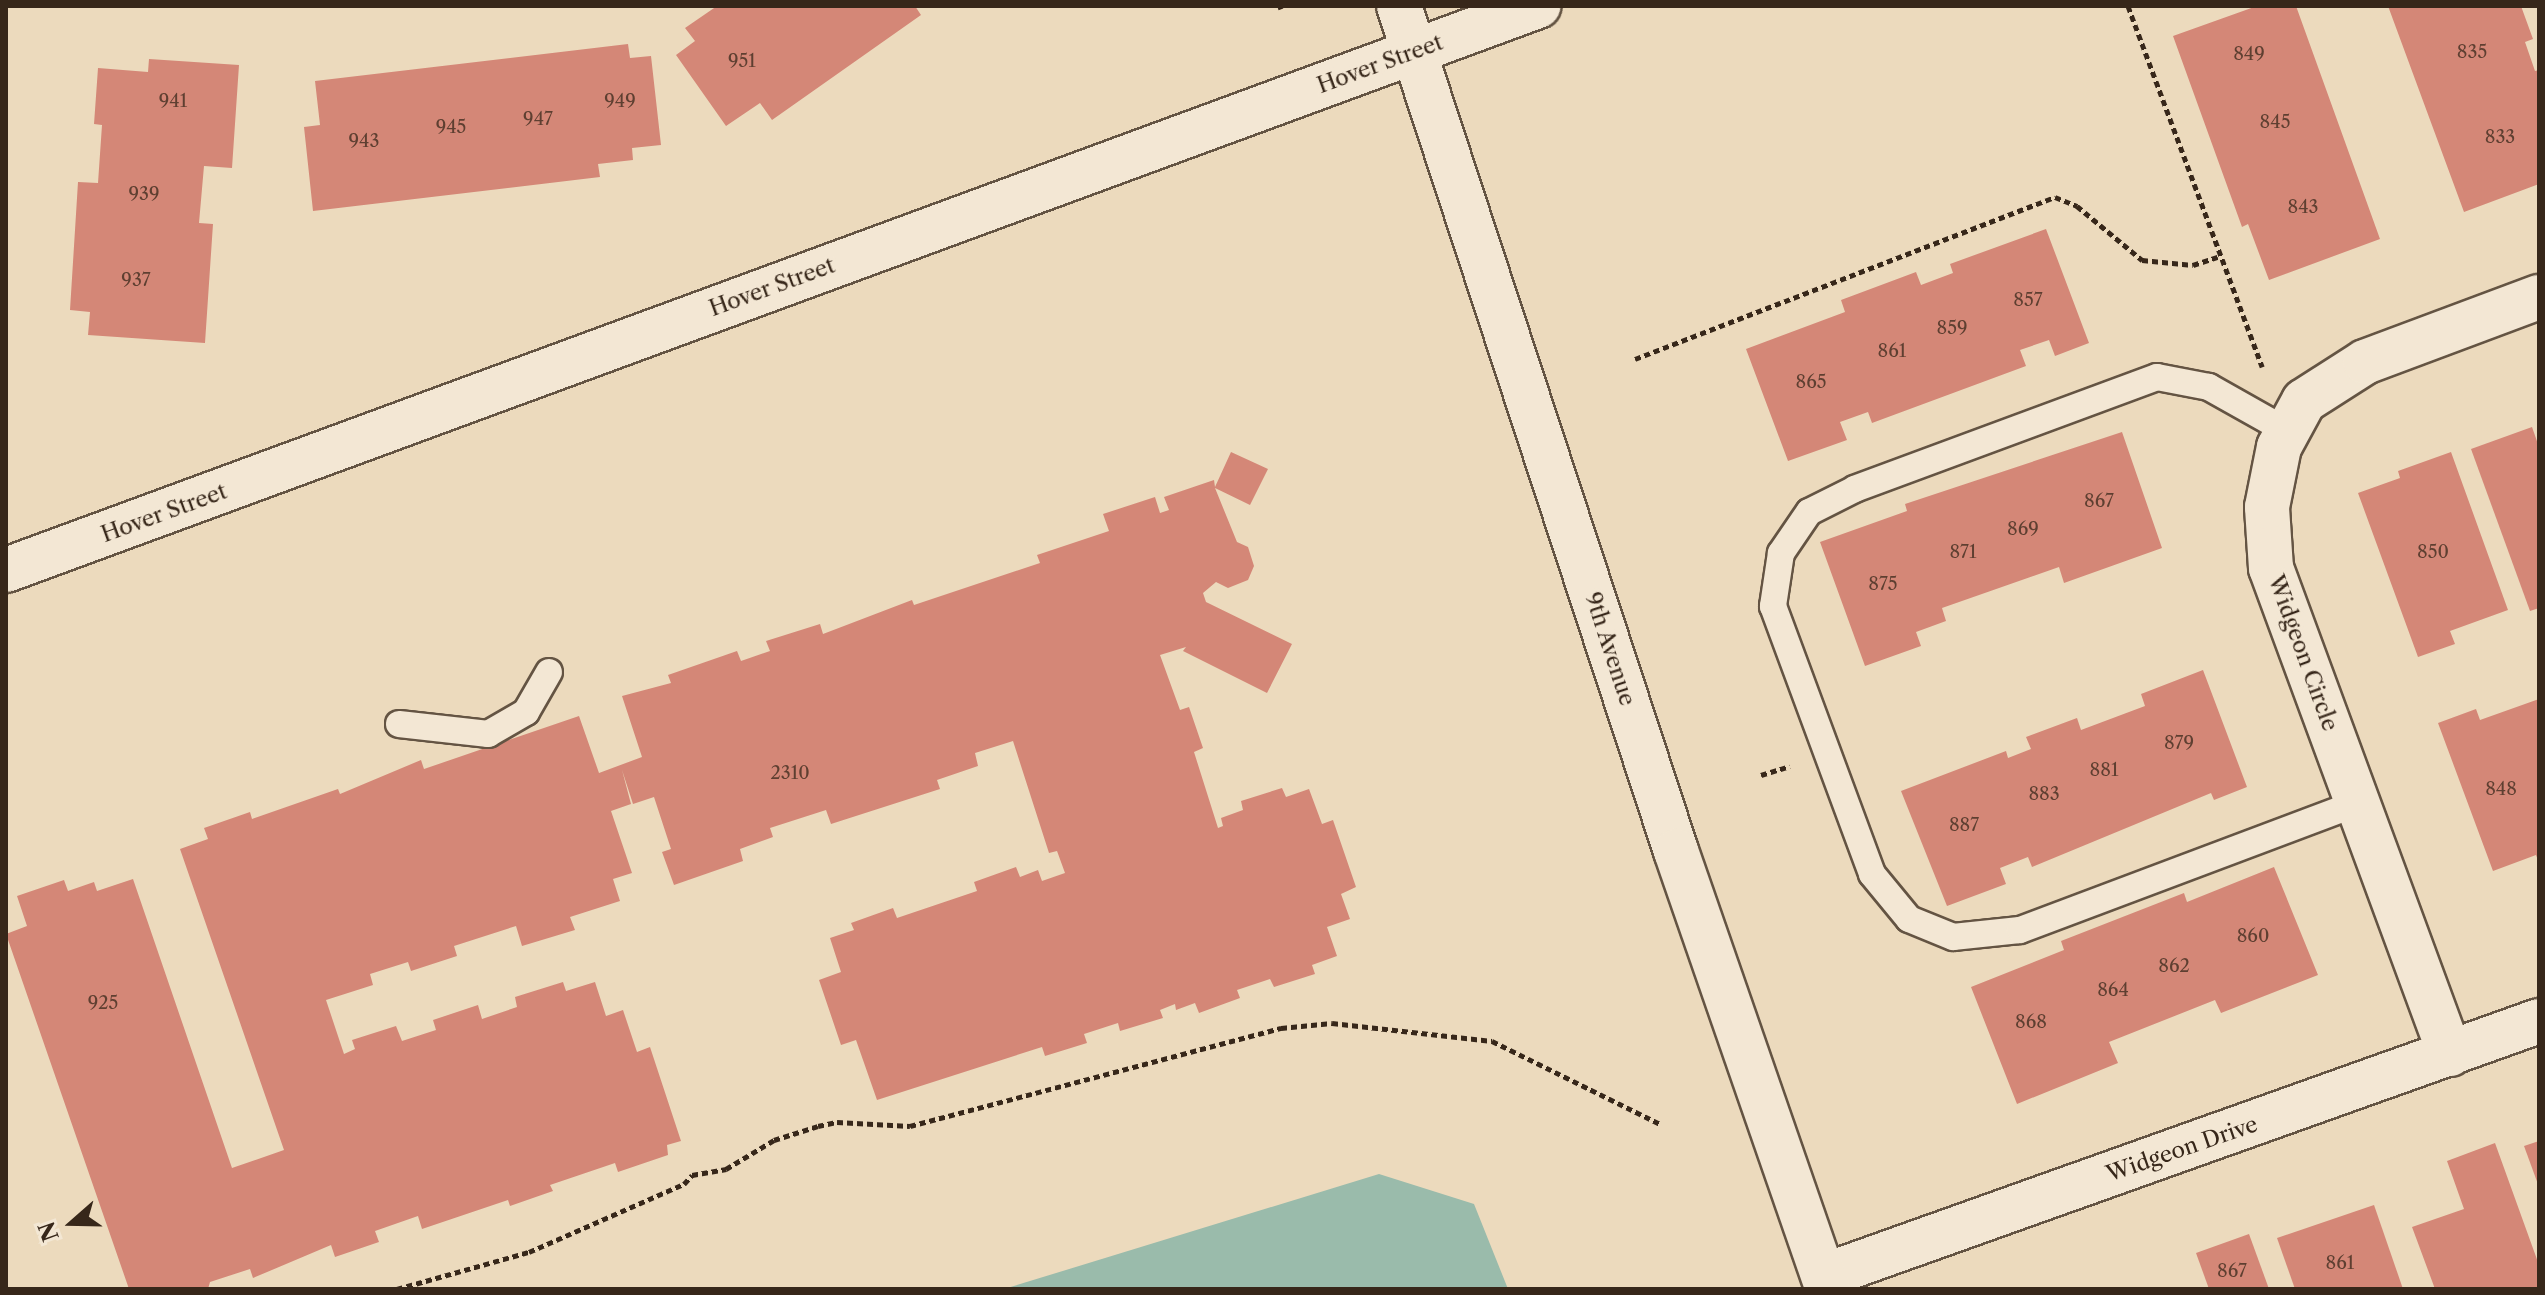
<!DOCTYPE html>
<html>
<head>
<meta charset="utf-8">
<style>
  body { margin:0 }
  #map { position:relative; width:2545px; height:1295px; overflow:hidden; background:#ecdabd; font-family:"Libre Caslon Text",serif }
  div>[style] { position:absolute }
  .water>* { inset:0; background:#9abbab }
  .building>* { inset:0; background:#d48777 }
  .path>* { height:5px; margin-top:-2.5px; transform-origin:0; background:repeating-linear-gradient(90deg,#37271a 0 6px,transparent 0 10px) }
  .roads { filter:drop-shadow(2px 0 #645443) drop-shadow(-2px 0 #645443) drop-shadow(0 2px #645443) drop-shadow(0 -2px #645443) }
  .lane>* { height:26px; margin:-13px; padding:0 13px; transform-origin:13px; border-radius:13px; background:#f3e7d4 }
  .street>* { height:44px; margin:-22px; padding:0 22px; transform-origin:22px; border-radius:22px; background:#f3e7d4 }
  .secondary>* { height:44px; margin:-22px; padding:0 22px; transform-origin:22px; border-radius:22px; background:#f3e7d4 }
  span { translate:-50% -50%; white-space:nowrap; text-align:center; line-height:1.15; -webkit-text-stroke:6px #f3e7d4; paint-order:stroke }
  .number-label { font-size:18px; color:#5e3f31 }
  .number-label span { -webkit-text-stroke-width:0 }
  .street-label { font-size:22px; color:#37271a }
  .frame { position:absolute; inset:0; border:8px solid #37271a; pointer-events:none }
  .north { position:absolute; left:32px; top:1183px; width:80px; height:80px; -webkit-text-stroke:6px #f3e7d4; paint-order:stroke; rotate:250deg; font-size:22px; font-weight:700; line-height:32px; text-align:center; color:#37271a }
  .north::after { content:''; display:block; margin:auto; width:28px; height:36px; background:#37271a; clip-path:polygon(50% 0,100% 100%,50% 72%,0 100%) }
</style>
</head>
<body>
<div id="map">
  <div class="water">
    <div style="clip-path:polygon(1379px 1174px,1474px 1204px,1508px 1289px,1004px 1289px)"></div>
  </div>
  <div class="building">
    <div style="clip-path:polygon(717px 6px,915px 6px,921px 15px,772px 120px,760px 103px,726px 126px,676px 55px,695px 41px,685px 28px)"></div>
    <div style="clip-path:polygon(2257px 6px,2296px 6px,2380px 239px,2269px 280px,2248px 224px,2242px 227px,2173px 36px)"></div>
    <div style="clip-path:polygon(2388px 6px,2521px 6px,2533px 39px,2525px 42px,2535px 71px,2539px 70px,2539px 184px,2464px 212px)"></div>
    <div style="clip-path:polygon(628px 44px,630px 58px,651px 56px,661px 145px,632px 148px,633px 160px,598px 164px,600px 177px,313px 211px,304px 127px,320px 125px,315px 81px)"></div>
    <div style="clip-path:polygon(149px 59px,239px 65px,232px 168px,204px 166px,199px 223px,213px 224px,205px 343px,88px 335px,90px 312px,70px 310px,78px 182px,98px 183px,102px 125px,94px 124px,98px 68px,148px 72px)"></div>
    <div style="clip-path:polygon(2046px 229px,2089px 343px,2055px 356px,2049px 340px,2020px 350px,2026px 366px,1872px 423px,1868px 412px,1840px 422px,1847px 440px,1788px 461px,1746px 349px,1845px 312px,1841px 300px,1916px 272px,1921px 285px,1953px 273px,1950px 264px)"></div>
    <div style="clip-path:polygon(2532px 427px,2539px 447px,2539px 608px,2530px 611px,2471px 449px)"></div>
    <div style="clip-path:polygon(2122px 432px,2162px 548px,2064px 583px,2059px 567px,1942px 608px,1946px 621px,1916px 632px,1921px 646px,1865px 666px,1820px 542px,1907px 511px,1905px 504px)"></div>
    <div style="clip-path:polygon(1231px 452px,1268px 469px,1250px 505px,1215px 488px,1237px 542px,1248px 547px,1254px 566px,1248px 580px,1228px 588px,1216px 582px,1203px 593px,1206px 602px,1292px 644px,1267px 693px,1183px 651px,1186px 647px,1160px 655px,1180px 710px,1189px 707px,1203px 748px,1194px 752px,1218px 828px,1223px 826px,1221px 818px,1243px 810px,1241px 801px,1282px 788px,1286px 797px,1309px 789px,1322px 824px,1333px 820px,1356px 887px,1341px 894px,1350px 919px,1327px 927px,1337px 956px,1312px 965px,1315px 974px,1274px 987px,1270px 979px,1237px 990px,1240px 998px,1199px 1013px,1195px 1003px,1176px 1010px,1175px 1004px,1160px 1010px,1163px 1018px,1120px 1031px,1118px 1023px,1084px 1034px,1087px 1043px,1045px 1056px,1042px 1047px,877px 1100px,856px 1040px,841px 1045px,819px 980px,841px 972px,830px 938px,854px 930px,851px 923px,893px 908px,897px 918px,977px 891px,974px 882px,1016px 867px,1020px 877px,1038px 870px,1042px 881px,1065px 873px,1057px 851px,1049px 853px,1013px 741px,975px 753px,978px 766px,937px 780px,940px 789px,831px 824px,826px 810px,770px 828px,773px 837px,740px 849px,743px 861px,674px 885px,662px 852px,671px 849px,654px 797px,633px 804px,622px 770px,631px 804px,611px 811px,632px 873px,613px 879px,620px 901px,570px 917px,575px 930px,522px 946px,516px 926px,454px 946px,457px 956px,411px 971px,408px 962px,370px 974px,373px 985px,326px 1000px,344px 1054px,355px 1049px,352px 1040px,396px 1026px,402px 1041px,436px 1030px,433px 1020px,478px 1005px,482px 1019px,517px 1007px,515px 997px,563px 982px,566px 991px,595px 982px,606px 1016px,623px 1010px,637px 1052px,650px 1047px,681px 1141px,667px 1145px,668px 1155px,618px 1172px,615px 1163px,550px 1185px,553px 1191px,510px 1206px,508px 1200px,422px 1229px,418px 1216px,375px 1231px,379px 1242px,335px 1257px,331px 1245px,253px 1278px,250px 1269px,210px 1282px,208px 1289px,129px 1289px,6px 934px,27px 926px,17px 896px,64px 880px,68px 891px,94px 882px,97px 891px,133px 879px,232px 1168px,284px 1150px,180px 849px,208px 839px,204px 828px,250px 812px,252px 819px,338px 789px,340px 794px,421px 760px,424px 769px,579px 716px,599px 773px,642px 757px,622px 696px,671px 683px,668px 675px,737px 651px,741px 661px,770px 651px,766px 641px,820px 624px,823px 634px,912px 600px,914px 605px,1040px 563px,1037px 555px,1109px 531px,1103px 514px,1155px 497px,1160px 513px,1169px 510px,1164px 497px,1214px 480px,1215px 487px)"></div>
    <div style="clip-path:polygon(2451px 452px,2508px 610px,2450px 631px,2455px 644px,2418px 657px,2358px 493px,2400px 478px,2398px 471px)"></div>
    <div style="clip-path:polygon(2203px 670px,2247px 787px,2214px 800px,2211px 793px,2032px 867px,2028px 857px,2000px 868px,2006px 884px,1947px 906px,1901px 791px,2006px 751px,2008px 758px,2031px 749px,2026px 737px,2077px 718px,2081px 730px,2145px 706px,2141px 694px)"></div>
    <div style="clip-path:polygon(2539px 699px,2539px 863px,2536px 855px,2493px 871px,2438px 723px,2476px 709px,2480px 720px)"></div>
    <div style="clip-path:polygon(2274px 867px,2318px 975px,2221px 1013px,2215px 1000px,2109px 1042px,2118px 1063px,2017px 1104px,1971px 987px,2064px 950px,2061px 941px,2184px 893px,2187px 902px)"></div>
    <div style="clip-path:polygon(2539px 1141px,2539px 1187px,2524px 1146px)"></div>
    <div style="clip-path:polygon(2495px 1143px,2539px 1265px,2539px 1289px,2435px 1289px,2412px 1227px,2464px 1209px,2447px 1161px)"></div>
    <div style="clip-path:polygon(2374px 1205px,2403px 1289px,2295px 1289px,2277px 1238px)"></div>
    <div style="clip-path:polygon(2249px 1234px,2269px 1289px,2209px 1289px,2196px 1253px)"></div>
  </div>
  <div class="path">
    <div style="left:1280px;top:6px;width:3px;rotate:72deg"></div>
    <div style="left:2128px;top:6px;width:385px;rotate:69.6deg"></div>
    <div style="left:1635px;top:359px;width:450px;rotate:-21.1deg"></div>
    <div style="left:2055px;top:197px;width:24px;rotate:22deg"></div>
    <div style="left:2077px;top:206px;width:85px;rotate:39.7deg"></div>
    <div style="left:2142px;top:260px;width:51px;rotate:5.6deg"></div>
    <div style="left:2193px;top:265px;width:26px;rotate:-18deg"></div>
    <div style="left:1761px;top:775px;width:30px;rotate:-17deg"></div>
    <div style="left:397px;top:1289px;width:137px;rotate:-15.7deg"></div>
    <div style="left:529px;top:1252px;width:169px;rotate:-23.7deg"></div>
    <div style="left:684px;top:1184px;width:12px;rotate:-48deg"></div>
    <div style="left:692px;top:1175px;width:35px;rotate:-10deg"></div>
    <div style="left:726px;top:1169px;width:56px;rotate:-31.1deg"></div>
    <div style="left:774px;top:1140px;width:46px;rotate:-17.7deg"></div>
    <div style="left:818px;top:1126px;width:19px;rotate:-12deg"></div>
    <div style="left:837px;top:1122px;width:73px;rotate:3.1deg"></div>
    <div style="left:910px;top:1126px;width:384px;rotate:-14.8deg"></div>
    <div style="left:1281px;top:1028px;width:51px;rotate:-5.6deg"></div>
    <div style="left:1332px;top:1023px;width:161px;rotate:6.4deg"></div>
    <div style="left:1492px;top:1041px;width:187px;rotate:26.3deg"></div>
  </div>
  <div class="roads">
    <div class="lane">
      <div style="left:2287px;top:431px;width:90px;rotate:-150.6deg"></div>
      <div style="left:2209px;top:387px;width:53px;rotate:-169.1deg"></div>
      <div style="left:2157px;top:377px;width:322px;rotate:159.7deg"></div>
      <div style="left:1855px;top:489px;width:51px;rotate:153.4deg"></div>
      <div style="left:1809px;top:512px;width:50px;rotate:124.3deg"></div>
      <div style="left:1781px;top:553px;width:54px;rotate:98.6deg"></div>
      <div style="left:1773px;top:606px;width:286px;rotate:69.7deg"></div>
      <div style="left:1872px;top:874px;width:58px;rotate:50.6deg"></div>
      <div style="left:1909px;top:919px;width:48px;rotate:22.2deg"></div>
      <div style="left:1953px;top:937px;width:67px;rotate:-6deg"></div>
      <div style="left:2020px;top:930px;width:361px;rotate:-20.6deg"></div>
      <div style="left:399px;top:724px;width:90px;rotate:6.4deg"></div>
      <div style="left:488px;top:734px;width:44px;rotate:-30.1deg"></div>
      <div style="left:526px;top:712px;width:46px;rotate:-60.1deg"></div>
    </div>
    <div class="street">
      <div style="left:2450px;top:1054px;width:518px;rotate:-110.22deg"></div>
      <div style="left:2271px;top:568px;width:61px;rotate:-93.8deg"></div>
      <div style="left:2267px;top:507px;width:61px;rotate:-78.7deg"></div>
      <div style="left:2279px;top:447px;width:52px;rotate:-61.5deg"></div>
      <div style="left:2304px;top:401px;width:72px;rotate:-32.6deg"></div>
      <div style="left:2365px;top:362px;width:186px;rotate:-20.5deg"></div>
      <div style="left:1824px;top:1276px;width:759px;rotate:-19.63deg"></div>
    </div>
    <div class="secondary">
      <div style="left:1399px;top:6px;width:889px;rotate:71.85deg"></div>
      <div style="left:1676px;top:851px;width:464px;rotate:70.9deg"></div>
      <div style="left:6px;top:570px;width:1633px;rotate:-20.21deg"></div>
    </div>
  </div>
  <div class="number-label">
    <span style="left:2472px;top:52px">835</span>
    <span style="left:2249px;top:54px">849</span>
    <span style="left:742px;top:61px">951</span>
    <span style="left:173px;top:101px">941</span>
    <span style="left:620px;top:101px">949</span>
    <span style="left:538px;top:119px">947</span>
    <span style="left:2275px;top:122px">845</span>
    <span style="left:451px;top:127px">945</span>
    <span style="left:2500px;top:137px">833</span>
    <span style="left:364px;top:141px">943</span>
    <span style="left:144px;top:194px">939</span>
    <span style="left:2303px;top:207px">843</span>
    <span style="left:136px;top:280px">937</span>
    <span style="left:2028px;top:300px">857</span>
    <span style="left:1952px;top:328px">859</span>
    <span style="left:1892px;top:351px">861</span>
    <span style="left:1811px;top:382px">865</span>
    <span style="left:2099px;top:501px">867</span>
    <span style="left:2023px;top:529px">869</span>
    <span style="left:1963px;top:552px">871</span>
    <span style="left:2433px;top:552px">850</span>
    <span style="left:1883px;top:584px">875</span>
    <span style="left:2179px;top:743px">879</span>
    <span style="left:2104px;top:770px">881</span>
    <span style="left:790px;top:773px">2310</span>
    <span style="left:2501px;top:789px">848</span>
    <span style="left:2044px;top:794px">883</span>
    <span style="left:1964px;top:825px">887</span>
    <span style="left:2253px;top:936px">860</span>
    <span style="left:2174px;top:966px">862</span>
    <span style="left:2113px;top:990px">864</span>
    <span style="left:103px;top:1003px">925</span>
    <span style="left:2031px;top:1022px">868</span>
    <span style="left:2340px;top:1263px">861</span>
    <span style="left:2232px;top:1271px">867</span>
  </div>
  <div class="street-label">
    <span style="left:1380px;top:64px;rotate:-20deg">Hover Street</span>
    <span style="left:772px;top:287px;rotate:-20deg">Hover Street</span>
    <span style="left:164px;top:513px;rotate:-20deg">Hover Street</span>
    <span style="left:1610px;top:649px;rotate:72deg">9th Avenue</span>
    <span style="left:2303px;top:653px;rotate:70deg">Widgeon Circle</span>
    <span style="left:2182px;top:1149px;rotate:-19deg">Widgeon Drive</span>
  </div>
  <div class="frame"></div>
  <div class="north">N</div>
</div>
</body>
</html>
